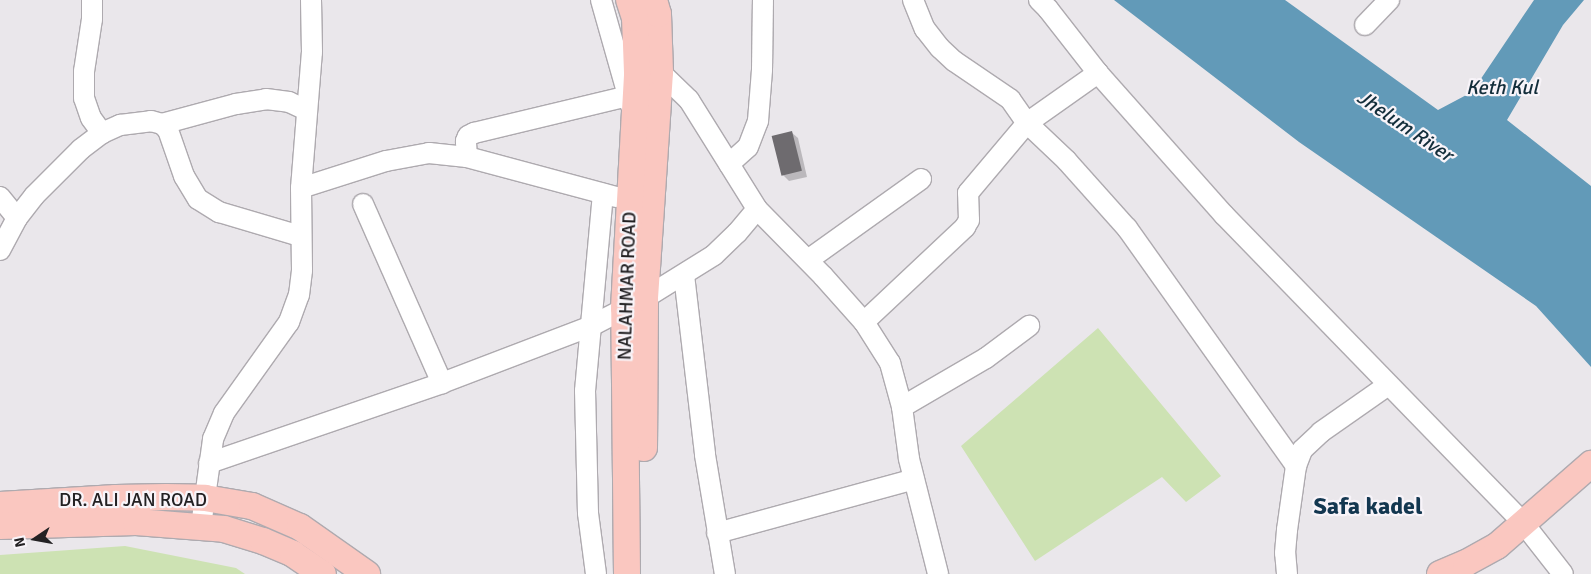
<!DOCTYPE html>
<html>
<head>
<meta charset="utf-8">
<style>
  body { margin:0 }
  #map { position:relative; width:1591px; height:574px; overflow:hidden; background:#eae7eb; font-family:Signika,sans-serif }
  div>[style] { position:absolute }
  .green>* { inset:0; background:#cde2b3 }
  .water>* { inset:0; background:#629ab8 }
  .shadow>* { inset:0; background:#0003 }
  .building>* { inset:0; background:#6e6b6f; transform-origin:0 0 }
  .roads { filter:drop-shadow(1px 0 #aeaaaf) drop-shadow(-1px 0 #aeaaaf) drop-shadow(0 1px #aeaaaf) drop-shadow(0 -1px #aeaaaf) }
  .minor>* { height:20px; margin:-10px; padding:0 10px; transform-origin:10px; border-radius:10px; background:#fff }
  .major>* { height:26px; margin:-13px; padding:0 13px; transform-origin:13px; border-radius:13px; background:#fac7c0 }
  span { translate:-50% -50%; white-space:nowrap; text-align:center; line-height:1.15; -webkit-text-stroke:4.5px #f8f4f9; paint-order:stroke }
  .street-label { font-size:19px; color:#232123 }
  .water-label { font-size:20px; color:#132e3b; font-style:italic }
  .district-label { font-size:24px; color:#133750; font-weight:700 }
  .north { position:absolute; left:10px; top:514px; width:50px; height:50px; -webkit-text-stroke:4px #f8f4f9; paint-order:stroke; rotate:258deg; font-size:14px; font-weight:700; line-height:20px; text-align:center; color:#232123 }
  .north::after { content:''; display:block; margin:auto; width:18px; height:22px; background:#232123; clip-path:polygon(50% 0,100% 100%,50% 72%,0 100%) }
</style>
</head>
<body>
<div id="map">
  <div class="green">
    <div style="clip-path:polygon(1098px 328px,1221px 476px,1186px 502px,1162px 477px,1035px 561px,961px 446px)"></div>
    <div style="clip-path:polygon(125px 546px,236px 568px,245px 574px,0 574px,0 555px)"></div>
  </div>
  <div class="water">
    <div style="clip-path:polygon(1114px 0,1285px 0,1438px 110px,1472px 92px,1534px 0,1584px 0,1563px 25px,1507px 120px,1591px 186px,1591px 367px,1536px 306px,1299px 142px)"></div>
  </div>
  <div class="shadow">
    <div style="clip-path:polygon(791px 132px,798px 138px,807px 177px,789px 181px,783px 175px)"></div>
  </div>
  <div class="building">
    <div style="left:792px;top:131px;width:41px;height:21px;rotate:76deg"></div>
  </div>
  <div class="roads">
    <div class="minor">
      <div style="left:92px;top:0;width:19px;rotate:90deg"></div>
      <div style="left:92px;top:19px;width:53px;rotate:98.7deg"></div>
      <div style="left:84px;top:71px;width:27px;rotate:90deg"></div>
      <div style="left:84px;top:98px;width:21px;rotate:71deg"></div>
      <div style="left:91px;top:118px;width:19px;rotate:54deg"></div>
      <div style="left:601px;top:0;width:110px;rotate:74.2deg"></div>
      <div style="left:913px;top:0;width:31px;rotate:68deg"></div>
      <div style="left:925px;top:29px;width:24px;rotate:52deg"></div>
      <div style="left:940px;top:48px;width:19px;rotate:43deg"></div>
      <div style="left:954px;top:61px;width:68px;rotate:34.2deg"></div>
      <div style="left:1010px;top:99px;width:29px;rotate:55deg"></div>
      <div style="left:1027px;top:123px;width:55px;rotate:43.5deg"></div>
      <div style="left:1067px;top:161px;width:90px;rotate:48.2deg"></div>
      <div style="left:1127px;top:228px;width:292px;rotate:54.6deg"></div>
      <div style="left:1039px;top:0;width:13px;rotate:45deg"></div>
      <div style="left:1048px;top:9px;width:81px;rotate:52deg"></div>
      <div style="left:1098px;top:73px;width:190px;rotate:48.4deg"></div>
      <div style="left:1224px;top:215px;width:431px;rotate:45.8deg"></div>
      <div style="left:1524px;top:524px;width:63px;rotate:52deg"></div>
      <div style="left:1365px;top:25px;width:35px;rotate:-46deg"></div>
      <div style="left:649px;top:72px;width:11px"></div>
      <div style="left:660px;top:72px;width:40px;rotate:44deg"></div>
      <div style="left:689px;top:100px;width:128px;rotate:58deg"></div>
      <div style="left:757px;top:209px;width:94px;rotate:45.4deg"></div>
      <div style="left:823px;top:276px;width:62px;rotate:48.3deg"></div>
      <div style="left:864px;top:322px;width:49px;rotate:57.6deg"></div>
      <div style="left:890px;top:363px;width:46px;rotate:74.7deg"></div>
      <div style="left:902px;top:407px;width:52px;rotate:82.3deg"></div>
      <div style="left:909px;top:459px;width:119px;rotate:75.8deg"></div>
      <div style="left:162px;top:124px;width:77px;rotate:-15.1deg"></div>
      <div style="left:236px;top:104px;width:30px;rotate:-9deg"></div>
      <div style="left:266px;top:99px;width:23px;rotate:7deg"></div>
      <div style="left:289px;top:102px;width:19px;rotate:25deg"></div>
      <div style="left:467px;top:157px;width:16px;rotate:-94deg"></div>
      <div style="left:466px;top:141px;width:5px;rotate:-68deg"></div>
      <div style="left:468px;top:136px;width:7px;rotate:-27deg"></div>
      <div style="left:474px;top:133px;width:158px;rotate:-13.5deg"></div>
      <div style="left:729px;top:164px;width:25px;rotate:-42deg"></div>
      <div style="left:748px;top:147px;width:28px;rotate:-69deg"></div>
      <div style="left:758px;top:121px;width:51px;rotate:-85.5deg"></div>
      <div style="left:762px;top:70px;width:70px;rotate:-89.2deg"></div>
      <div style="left:301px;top:188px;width:89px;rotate:-17.6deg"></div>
      <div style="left:386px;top:161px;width:44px;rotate:-10.5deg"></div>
      <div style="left:429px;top:153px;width:38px;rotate:6deg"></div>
      <div style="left:467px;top:157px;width:154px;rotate:15deg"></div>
      <div style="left:0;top:197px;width:27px;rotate:51deg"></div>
      <div style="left:363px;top:204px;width:196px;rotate:66.2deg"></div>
      <div style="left:0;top:250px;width:36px;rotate:-62deg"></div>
      <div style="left:17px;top:218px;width:28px;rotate:-52deg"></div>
      <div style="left:34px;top:196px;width:66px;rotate:-45deg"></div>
      <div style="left:81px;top:149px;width:26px;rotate:-37deg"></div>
      <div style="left:102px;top:133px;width:20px;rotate:-24deg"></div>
      <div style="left:120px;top:125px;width:31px;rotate:-7deg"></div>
      <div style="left:151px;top:121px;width:11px;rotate:15deg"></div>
      <div style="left:162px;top:124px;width:8px;rotate:45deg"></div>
      <div style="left:168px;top:130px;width:49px;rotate:70.8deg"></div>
      <div style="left:184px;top:176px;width:27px;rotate:59deg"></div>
      <div style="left:198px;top:199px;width:25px;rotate:32deg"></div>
      <div style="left:219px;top:212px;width:84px;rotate:16.5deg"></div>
      <div style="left:808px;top:260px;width:139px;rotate:-35.6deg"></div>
      <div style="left:684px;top:275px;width:181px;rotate:83.3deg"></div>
      <div style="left:705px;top:455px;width:121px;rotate:80.5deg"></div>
      <div style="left:864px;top:322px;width:139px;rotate:-43.2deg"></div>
      <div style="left:965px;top:227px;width:8px;rotate:-60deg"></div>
      <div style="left:969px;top:220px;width:27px;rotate:-92deg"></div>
      <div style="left:968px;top:193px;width:92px;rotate:-49.9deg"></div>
      <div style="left:1027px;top:123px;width:87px;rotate:-35.2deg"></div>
      <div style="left:902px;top:407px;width:97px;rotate:-30.3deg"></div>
      <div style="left:986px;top:358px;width:54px;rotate:-36.7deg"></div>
      <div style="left:209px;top:463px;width:246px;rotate:-18.9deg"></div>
      <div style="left:442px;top:383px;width:157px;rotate:-20.9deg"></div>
      <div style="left:589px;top:327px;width:63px;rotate:-27.4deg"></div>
      <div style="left:645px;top:298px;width:81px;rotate:-31.9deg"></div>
      <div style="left:714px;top:255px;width:32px;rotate:-44deg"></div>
      <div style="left:737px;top:233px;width:31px;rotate:-50deg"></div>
      <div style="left:201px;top:526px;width:88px;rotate:-82.1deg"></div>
      <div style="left:213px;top:439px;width:28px;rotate:-67deg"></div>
      <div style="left:224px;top:413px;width:112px;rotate:-54.5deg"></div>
      <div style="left:289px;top:322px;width:29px;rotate:-70deg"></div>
      <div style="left:299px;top:295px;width:25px;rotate:-83deg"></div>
      <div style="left:302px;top:270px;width:82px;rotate:-90.7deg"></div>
      <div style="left:301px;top:188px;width:136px;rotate:-85.4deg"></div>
      <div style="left:312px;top:52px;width:52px;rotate:-91.1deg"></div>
      <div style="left:717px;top:533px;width:204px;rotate:-15.3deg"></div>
      <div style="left:596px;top:574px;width:62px;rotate:-97.5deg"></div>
      <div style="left:588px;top:513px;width:122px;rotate:-91.4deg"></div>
      <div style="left:585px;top:391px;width:198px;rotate:-84.8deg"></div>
      <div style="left:1287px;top:574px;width:21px;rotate:-95deg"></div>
      <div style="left:1285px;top:553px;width:23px;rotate:-85deg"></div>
      <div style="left:1287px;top:530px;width:65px;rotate:-82deg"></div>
      <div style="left:1296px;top:466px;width:17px;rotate:-69deg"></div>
      <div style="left:1302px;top:450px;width:26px;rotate:-43deg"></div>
      <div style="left:1321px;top:432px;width:82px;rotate:-35deg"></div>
    </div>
    <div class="major">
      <div style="left:644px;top:448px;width:150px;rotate:-89.6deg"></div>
      <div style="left:645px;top:298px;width:226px;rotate:-86.2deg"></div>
      <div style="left:660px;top:72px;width:58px;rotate:-92deg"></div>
      <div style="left:658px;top:14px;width:15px;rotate:-106deg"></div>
      <div style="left:0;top:505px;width:116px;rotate:-3.5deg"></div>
      <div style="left:116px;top:498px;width:50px;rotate:-1.1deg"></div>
      <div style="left:166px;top:497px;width:39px;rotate:1deg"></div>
      <div style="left:205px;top:498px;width:48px;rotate:9.7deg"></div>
      <div style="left:252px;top:506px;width:52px;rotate:23.6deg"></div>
      <div style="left:300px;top:527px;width:82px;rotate:35deg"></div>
      <div style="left:0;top:526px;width:136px;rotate:-1.7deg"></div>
      <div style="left:136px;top:522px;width:88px;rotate:4.5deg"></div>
      <div style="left:224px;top:529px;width:41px;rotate:17.1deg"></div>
      <div style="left:263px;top:541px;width:33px;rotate:23deg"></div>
      <div style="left:293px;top:554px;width:36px;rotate:34deg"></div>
      <div style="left:627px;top:574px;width:266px;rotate:-90.6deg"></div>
      <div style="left:624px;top:308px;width:236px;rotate:-86.8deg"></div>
      <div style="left:637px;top:72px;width:54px;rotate:-92.1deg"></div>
      <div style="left:635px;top:18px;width:19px;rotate:-108deg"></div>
      <div style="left:1440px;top:574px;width:28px;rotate:-23deg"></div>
      <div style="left:1466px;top:563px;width:35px;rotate:-29deg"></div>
      <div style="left:1497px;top:546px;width:125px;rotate:-41.1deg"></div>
    </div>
  </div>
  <div class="street-label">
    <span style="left:628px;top:286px;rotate:-88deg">NALAHMAR ROAD</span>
    <span style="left:133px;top:501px">DR. ALI JAN ROAD</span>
  </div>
  <div class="water-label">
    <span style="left:1502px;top:87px">Keth Kul</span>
    <span style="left:1405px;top:126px;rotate:34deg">Jhelum River</span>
  </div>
  <div class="district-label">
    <span style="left:1368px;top:507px">Safa kadel</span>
  </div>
  <div class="north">N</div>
</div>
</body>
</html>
